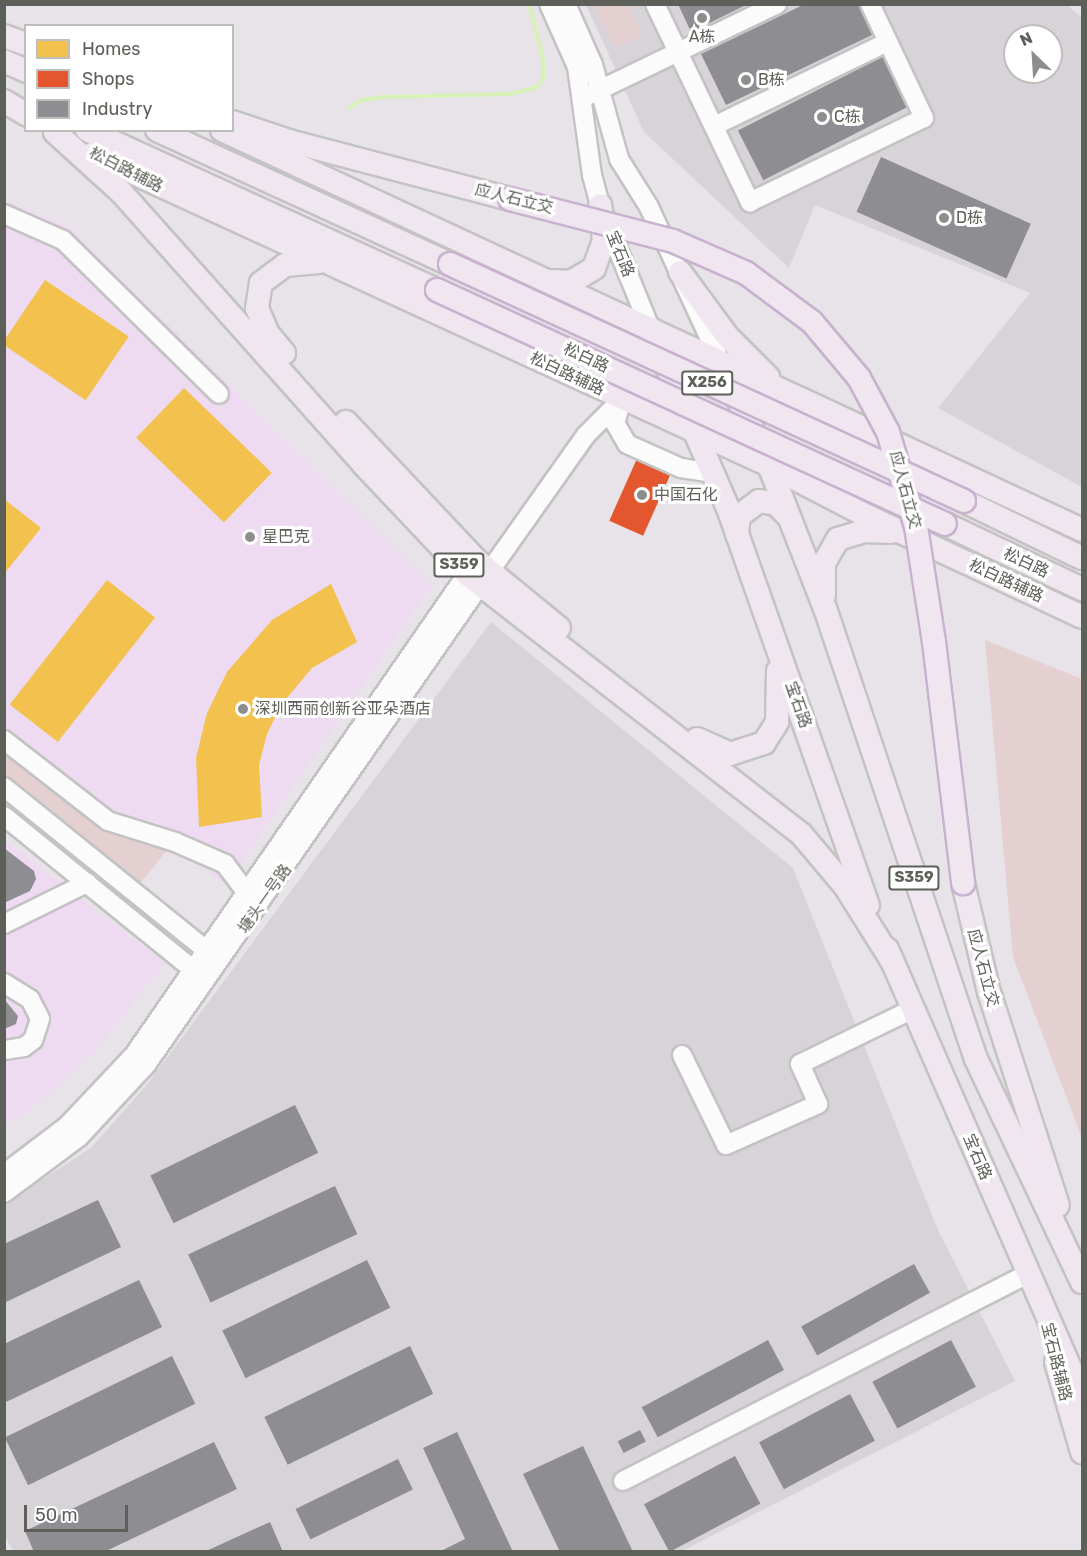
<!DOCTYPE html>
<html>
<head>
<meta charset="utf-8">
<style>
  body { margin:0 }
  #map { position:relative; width:1087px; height:1556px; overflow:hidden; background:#e8e3e8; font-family:Rubik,"Noto Sans SC",sans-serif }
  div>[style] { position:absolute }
  .commercial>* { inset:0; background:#eedbf2 }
  .industrial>* { inset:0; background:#d7d3d8 }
  .green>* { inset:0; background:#e4cfd1 }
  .homes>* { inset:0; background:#f2c14e; transform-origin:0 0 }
  .shops>* { inset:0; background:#e4572e; transform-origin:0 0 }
  .industry>* { inset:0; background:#8d8d92; transform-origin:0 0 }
  .stream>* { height:4px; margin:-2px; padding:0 2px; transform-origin:2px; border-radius:2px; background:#d6f2b8 }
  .roads { filter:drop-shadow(2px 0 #c4c3c3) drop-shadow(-2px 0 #c4c3c3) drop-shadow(0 2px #c4c3c3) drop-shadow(0 -2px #c4c3c3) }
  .minor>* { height:18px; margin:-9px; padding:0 9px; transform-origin:9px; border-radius:9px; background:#fcfbfc }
  .major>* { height:22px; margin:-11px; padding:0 11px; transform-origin:11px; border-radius:11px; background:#f0e6f0 }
  .bridges { filter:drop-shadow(2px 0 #c8b2ce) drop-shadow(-2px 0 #c8b2ce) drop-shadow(0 2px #c8b2ce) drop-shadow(0 -2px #c8b2ce) }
  .major-bridge>* { height:22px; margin:-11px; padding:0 11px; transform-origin:11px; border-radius:11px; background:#f0e6f0 }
  .dots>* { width:16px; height:16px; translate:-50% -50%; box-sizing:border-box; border:3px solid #fff; border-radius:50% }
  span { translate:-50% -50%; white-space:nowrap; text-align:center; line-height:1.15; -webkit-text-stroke:6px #fff; paint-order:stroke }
  .shield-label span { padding:2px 4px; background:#fff; border:2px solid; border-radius:4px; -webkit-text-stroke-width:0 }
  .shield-label { font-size:15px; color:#5c6059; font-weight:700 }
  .poi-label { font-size:16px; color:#5c6059 }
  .left { translate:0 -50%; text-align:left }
  .street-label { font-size:16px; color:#5c6059 }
  .frame { position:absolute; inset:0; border:6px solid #5c6059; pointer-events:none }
  .legend { position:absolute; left:24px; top:24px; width:210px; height:108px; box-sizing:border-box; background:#fff; border:2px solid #bebfbd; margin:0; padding:8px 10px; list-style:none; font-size:18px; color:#5c6059 }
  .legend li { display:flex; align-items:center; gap:12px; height:30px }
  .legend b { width:30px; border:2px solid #bebfbd }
  .north { position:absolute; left:1003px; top:24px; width:60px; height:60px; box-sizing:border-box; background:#fff; border:2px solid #bebfbd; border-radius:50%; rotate:335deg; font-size:16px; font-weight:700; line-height:24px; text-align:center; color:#5c6059 }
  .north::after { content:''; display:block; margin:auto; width:21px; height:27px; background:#8d8e8b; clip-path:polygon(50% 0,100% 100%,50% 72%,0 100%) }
  .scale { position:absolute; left:24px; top:1505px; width:104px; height:27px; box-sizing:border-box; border:3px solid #5c6059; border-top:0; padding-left:8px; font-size:18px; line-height:21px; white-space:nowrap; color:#5c6059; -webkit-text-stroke:4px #fff; paint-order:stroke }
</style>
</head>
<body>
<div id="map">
  <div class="commercial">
    <div style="clip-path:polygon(4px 200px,71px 228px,432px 585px,226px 885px,184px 856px,104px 829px,5px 751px)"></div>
    <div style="clip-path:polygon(4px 840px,165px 963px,95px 1052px,39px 1103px,5px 1124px)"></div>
  </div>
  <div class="industrial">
    <div style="clip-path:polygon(evenodd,1066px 4px,1082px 18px,1082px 487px,938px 408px,1030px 293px,815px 205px,789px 268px,644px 132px,586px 5px,1066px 4px,1015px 36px,1051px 36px,1051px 72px,1015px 72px,1015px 36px)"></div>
    <div style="clip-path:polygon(491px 622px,793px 868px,938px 1230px,1015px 1381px,682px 1551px,13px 1551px,4px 1534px,4px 1205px,92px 1147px,149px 1082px)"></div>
  </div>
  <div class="green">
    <div style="clip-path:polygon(594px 5px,629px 5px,643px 35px,615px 48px)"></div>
    <div style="clip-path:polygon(985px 640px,1082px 679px,1082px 1138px,1013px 957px)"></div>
    <div style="clip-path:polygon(4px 751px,104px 829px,168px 849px,140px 884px,5px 774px)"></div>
  </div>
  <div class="homes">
    <div style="left:45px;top:280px;width:101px;height:77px;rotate:34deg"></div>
    <div style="left:184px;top:388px;width:122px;height:69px;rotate:44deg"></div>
    <div style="clip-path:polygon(4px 499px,41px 528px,4px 574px)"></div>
    <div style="left:107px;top:580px;width:61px;height:158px;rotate:38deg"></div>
    <div style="clip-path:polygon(331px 584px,357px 642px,312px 668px,281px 705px,267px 734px,259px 765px,262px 817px,199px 827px,196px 758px,207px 713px,227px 672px,272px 620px)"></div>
  </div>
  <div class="shops">
    <div style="left:639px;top:454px;width:37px;height:73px;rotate:24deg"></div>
  </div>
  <div class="industry">
    <div style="clip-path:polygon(678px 4px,748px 4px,691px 32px)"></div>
    <div style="clip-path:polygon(805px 4px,860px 4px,874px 34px,726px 105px,701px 54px)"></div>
    <div style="left:884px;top:56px;width:56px;height:164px;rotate:63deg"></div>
    <div style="left:881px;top:157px;width:164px;height:60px;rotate:24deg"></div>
    <div style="clip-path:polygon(4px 848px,34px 871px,36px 879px,30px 891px,4px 903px)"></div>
    <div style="clip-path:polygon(4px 999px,18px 1016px,16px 1024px,4px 1029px)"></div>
    <div style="left:295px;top:1105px;width:53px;height:161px;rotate:64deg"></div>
    <div style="left:335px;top:1186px;width:53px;height:162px;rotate:65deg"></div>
    <div style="clip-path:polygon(98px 1200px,121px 1247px,4px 1303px,4px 1244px)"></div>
    <div style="left:367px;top:1260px;width:53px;height:161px;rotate:64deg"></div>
    <div style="left:914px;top:1264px;width:33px;height:129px;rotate:61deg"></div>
    <div style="clip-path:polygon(139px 1280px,162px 1327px,4px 1403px,4px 1344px)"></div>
    <div style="left:768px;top:1340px;width:34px;height:143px;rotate:62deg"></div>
    <div style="left:951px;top:1340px;width:53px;height:89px;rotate:62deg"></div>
    <div style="left:410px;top:1346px;width:53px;height:162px;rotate:64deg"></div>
    <div style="left:172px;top:1356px;width:53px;height:186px;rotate:64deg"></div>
    <div style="left:850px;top:1394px;width:53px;height:103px;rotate:62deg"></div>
    <div style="left:640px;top:1430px;width:13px;height:25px;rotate:63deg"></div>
    <div style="clip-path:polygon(457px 1432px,513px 1552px,439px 1552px,465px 1539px,423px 1448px)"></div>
    <div style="clip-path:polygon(214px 1442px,237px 1489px,104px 1552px,34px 1552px,25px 1531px)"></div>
    <div style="clip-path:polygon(583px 1446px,633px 1552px,560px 1552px,523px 1474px)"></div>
    <div style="left:735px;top:1456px;width:54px;height:103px;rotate:62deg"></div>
    <div style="left:398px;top:1459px;width:34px;height:114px;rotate:64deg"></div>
    <div style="clip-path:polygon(270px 1522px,283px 1552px,204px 1552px)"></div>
  </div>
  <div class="stream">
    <div style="left:349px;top:108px;width:15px;rotate:-32deg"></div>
    <div style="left:362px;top:100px;width:21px;rotate:-8deg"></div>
    <div style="left:383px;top:97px;width:128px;rotate:-1.3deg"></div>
    <div style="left:511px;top:94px;width:27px;rotate:-15deg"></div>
    <div style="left:537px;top:87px;width:10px;rotate:-53deg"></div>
    <div style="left:543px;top:79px;width:20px;rotate:-90deg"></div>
    <div style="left:543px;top:59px;width:57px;rotate:-104.3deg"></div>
  </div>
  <div class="roads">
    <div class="minor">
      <div style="left:549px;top:4px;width:69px;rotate:66deg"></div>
      <div style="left:577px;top:67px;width:109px;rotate:82.1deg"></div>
      <div style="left:592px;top:175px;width:31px;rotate:75deg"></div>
      <div style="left:600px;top:205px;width:133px;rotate:67.9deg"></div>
      <div style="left:566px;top:4px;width:67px;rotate:66.1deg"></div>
      <div style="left:593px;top:65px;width:98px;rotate:74.5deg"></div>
      <div style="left:619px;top:159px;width:57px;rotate:58deg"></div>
      <div style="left:649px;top:207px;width:172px;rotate:65.2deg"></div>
      <div style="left:655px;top:4px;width:220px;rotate:64.4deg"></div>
      <div style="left:750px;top:202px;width:193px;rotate:-25.8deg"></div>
      <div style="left:924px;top:118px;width:126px;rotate:-115.3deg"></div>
      <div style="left:589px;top:95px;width:209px;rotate:-25.8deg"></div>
      <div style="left:714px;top:126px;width:193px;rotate:-25.8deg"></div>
      <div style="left:4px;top:214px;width:64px;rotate:23.8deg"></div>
      <div style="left:63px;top:240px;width:219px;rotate:44.6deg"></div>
      <div style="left:622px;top:399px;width:25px;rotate:106deg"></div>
      <div style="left:615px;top:423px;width:24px;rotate:60deg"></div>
      <div style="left:627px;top:444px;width:59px;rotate:24deg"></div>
      <div style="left:681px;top:468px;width:33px;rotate:9deg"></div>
      <div style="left:4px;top:740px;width:132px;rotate:37.9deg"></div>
      <div style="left:108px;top:821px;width:70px;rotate:17.4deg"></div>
      <div style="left:175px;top:842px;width:55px;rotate:23.7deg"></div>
      <div style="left:225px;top:864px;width:39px;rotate:53deg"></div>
      <div style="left:4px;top:787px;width:274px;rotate:38.9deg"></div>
      <div style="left:4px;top:816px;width:257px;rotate:39.1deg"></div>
      <div style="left:4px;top:924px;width:93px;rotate:-26.3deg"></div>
      <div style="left:4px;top:983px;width:31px;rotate:32deg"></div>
      <div style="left:30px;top:999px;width:22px;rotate:63deg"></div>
      <div style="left:40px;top:1019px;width:22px;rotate:108deg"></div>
      <div style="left:33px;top:1040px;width:11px;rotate:142deg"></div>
      <div style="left:24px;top:1047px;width:20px;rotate:171deg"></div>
      <div style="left:682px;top:1055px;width:100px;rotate:63.9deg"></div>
      <div style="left:726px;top:1145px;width:101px;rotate:-24deg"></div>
      <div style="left:818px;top:1104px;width:44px;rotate:-114.2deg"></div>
      <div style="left:800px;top:1064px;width:126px;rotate:-26deg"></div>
      <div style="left:4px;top:1174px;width:81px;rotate:-37.4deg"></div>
      <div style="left:68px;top:1125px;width:96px;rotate:-46.7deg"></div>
      <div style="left:134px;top:1055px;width:597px;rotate:-55.3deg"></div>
      <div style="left:4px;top:1193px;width:94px;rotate:-36.7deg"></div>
      <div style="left:79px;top:1137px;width:98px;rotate:-47.1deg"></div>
      <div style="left:146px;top:1065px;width:601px;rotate:-55.17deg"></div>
      <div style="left:489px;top:572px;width:168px;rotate:-54.7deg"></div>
      <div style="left:586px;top:435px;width:51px;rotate:-45deg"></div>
      <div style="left:623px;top:1481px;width:455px;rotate:-27.1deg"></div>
    </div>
    <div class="major">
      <div style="left:4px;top:36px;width:23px;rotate:20deg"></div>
      <div style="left:4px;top:61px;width:24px;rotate:24deg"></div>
      <div style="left:4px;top:101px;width:26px;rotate:31deg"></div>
      <div style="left:232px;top:122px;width:60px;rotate:18.4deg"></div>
      <div style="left:289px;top:141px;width:228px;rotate:14.7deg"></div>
      <div style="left:87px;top:130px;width:385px;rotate:24.6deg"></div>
      <div style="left:157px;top:130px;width:322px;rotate:24.6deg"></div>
      <div style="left:222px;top:130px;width:948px;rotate:24.94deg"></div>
      <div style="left:55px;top:132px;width:89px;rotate:42.3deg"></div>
      <div style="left:121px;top:192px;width:365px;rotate:48.3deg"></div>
      <div style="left:364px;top:465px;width:150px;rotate:46.6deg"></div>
      <div style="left:467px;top:574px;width:423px;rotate:37.9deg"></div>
      <div style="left:801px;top:834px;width:68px;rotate:49.8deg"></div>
      <div style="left:845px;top:886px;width:89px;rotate:57.9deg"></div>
      <div style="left:92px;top:154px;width:745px;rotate:24.67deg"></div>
      <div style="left:769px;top:465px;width:113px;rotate:27.5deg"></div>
      <div style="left:869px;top:517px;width:235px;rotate:25.1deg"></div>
      <div style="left:680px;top:272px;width:81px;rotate:53.6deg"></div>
      <div style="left:728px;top:337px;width:57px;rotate:45deg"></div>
      <div style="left:552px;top:281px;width:19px;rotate:3deg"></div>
      <div style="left:571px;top:282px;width:27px;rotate:-31deg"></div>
      <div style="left:594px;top:268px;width:29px;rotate:-70deg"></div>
      <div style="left:604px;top:241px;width:36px;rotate:-96deg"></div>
      <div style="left:650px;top:328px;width:196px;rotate:66.6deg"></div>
      <div style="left:728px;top:508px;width:421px;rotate:70.6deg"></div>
      <div style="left:284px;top:353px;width:25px;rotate:-130deg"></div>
      <div style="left:268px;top:334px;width:28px;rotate:-113deg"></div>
      <div style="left:257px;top:308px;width:25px;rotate:-81deg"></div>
      <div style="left:261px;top:283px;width:30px;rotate:-37deg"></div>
      <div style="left:285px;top:265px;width:34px;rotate:-5deg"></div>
      <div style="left:721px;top:363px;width:113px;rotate:64.8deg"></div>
      <div style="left:769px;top:465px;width:157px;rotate:68.7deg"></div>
      <div style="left:826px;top:611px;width:472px;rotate:71.5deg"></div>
      <div style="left:976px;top:1059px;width:247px;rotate:64.6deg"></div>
      <div style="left:346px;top:422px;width:190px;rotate:46.7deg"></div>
      <div style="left:476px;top:560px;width:107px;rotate:39.3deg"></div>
      <div style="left:964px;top:501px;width:131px;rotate:25.8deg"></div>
      <div style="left:945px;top:524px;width:152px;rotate:25.4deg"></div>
      <div style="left:737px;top:534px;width:18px;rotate:-84deg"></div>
      <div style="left:739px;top:516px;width:25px;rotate:-37deg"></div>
      <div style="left:759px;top:501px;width:17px;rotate:10deg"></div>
      <div style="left:776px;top:504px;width:18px;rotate:45deg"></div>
      <div style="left:824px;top:595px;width:32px;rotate:-90deg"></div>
      <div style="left:824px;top:563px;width:28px;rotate:-60deg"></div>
      <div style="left:838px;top:539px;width:27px;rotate:-17deg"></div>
      <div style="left:864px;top:531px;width:27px;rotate:2deg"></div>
      <div style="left:697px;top:739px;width:36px;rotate:24deg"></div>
      <div style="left:730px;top:754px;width:36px;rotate:-18deg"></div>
      <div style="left:764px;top:743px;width:25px;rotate:-58deg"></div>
      <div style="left:777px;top:722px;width:51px;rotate:-88.9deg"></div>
      <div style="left:963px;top:883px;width:112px;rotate:76.6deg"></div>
      <div style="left:989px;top:992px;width:224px;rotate:72.1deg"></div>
      <div style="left:887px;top:949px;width:488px;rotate:66.4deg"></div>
      <div style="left:1056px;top:1362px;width:94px;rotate:73.9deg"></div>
    </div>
  </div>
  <div class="bridges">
    <div class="major-bridge">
      <div style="left:510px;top:199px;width:168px;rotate:14.4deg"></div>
      <div style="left:673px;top:241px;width:80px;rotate:23.7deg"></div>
      <div style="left:746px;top:273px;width:82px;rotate:36.6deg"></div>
      <div style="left:812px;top:322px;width:73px;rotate:50deg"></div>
      <div style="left:859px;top:378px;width:61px;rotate:61.8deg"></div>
      <div style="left:888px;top:432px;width:99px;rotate:73.6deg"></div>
      <div style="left:916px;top:527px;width:116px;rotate:81.1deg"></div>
      <div style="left:934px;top:642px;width:243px;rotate:83.1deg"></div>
      <div style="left:450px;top:264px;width:566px;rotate:24.75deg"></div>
      <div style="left:437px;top:290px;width:559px;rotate:24.73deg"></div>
    </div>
  </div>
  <div class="dots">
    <div style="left:702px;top:18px;background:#8d8e8b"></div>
    <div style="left:746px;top:80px;background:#8d8e8b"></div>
    <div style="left:822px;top:117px;background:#8d8e8b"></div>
    <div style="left:944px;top:218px;background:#8d8e8b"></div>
    <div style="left:642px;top:495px;background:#8d8e8b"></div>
    <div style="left:250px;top:537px;background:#8d8e8b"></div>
    <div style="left:243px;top:709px;background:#8d8e8b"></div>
  </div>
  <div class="shield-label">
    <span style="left:707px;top:383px">X256</span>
    <span style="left:459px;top:565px">S359</span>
    <span style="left:914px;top:878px">S359</span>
  </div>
  <div class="poi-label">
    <span style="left:702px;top:37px">A栋</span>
    <span class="left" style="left:758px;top:80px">B栋</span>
    <span class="left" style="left:834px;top:117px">C栋</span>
    <span class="left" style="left:956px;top:218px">D栋</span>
    <span class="left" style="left:654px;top:495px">中国石化</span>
    <span class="left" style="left:262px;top:537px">星巴克</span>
    <span class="left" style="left:255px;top:709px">深圳西丽创新谷亚朵酒店</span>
  </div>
  <div class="street-label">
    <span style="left:126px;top:170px;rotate:27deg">松白路辅路</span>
    <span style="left:514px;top:199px;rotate:14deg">应人石立交</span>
    <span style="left:620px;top:254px;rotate:68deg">宝石路</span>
    <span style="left:586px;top:358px;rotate:25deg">松白路</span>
    <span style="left:567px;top:374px;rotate:25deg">松白路辅路</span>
    <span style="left:905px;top:490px;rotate:75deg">应人石立交</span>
    <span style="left:1026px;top:563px;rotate:25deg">松白路</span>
    <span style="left:1006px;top:581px;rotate:25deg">松白路辅路</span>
    <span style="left:798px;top:705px;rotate:71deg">宝石路</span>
    <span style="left:265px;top:899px;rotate:-55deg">塘头一号路</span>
    <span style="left:983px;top:968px;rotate:75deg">应人石立交</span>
    <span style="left:977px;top:1157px;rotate:67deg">宝石路</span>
    <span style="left:1056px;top:1362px;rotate:76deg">宝石路辅路</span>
  </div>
  <div class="frame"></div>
  <ul class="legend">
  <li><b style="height:16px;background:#f2c14e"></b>Homes</li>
  <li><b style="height:16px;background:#e4572e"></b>Shops</li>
  <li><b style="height:16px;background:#8d8d92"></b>Industry</li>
  </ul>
  <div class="north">N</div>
  <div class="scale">50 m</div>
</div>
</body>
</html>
